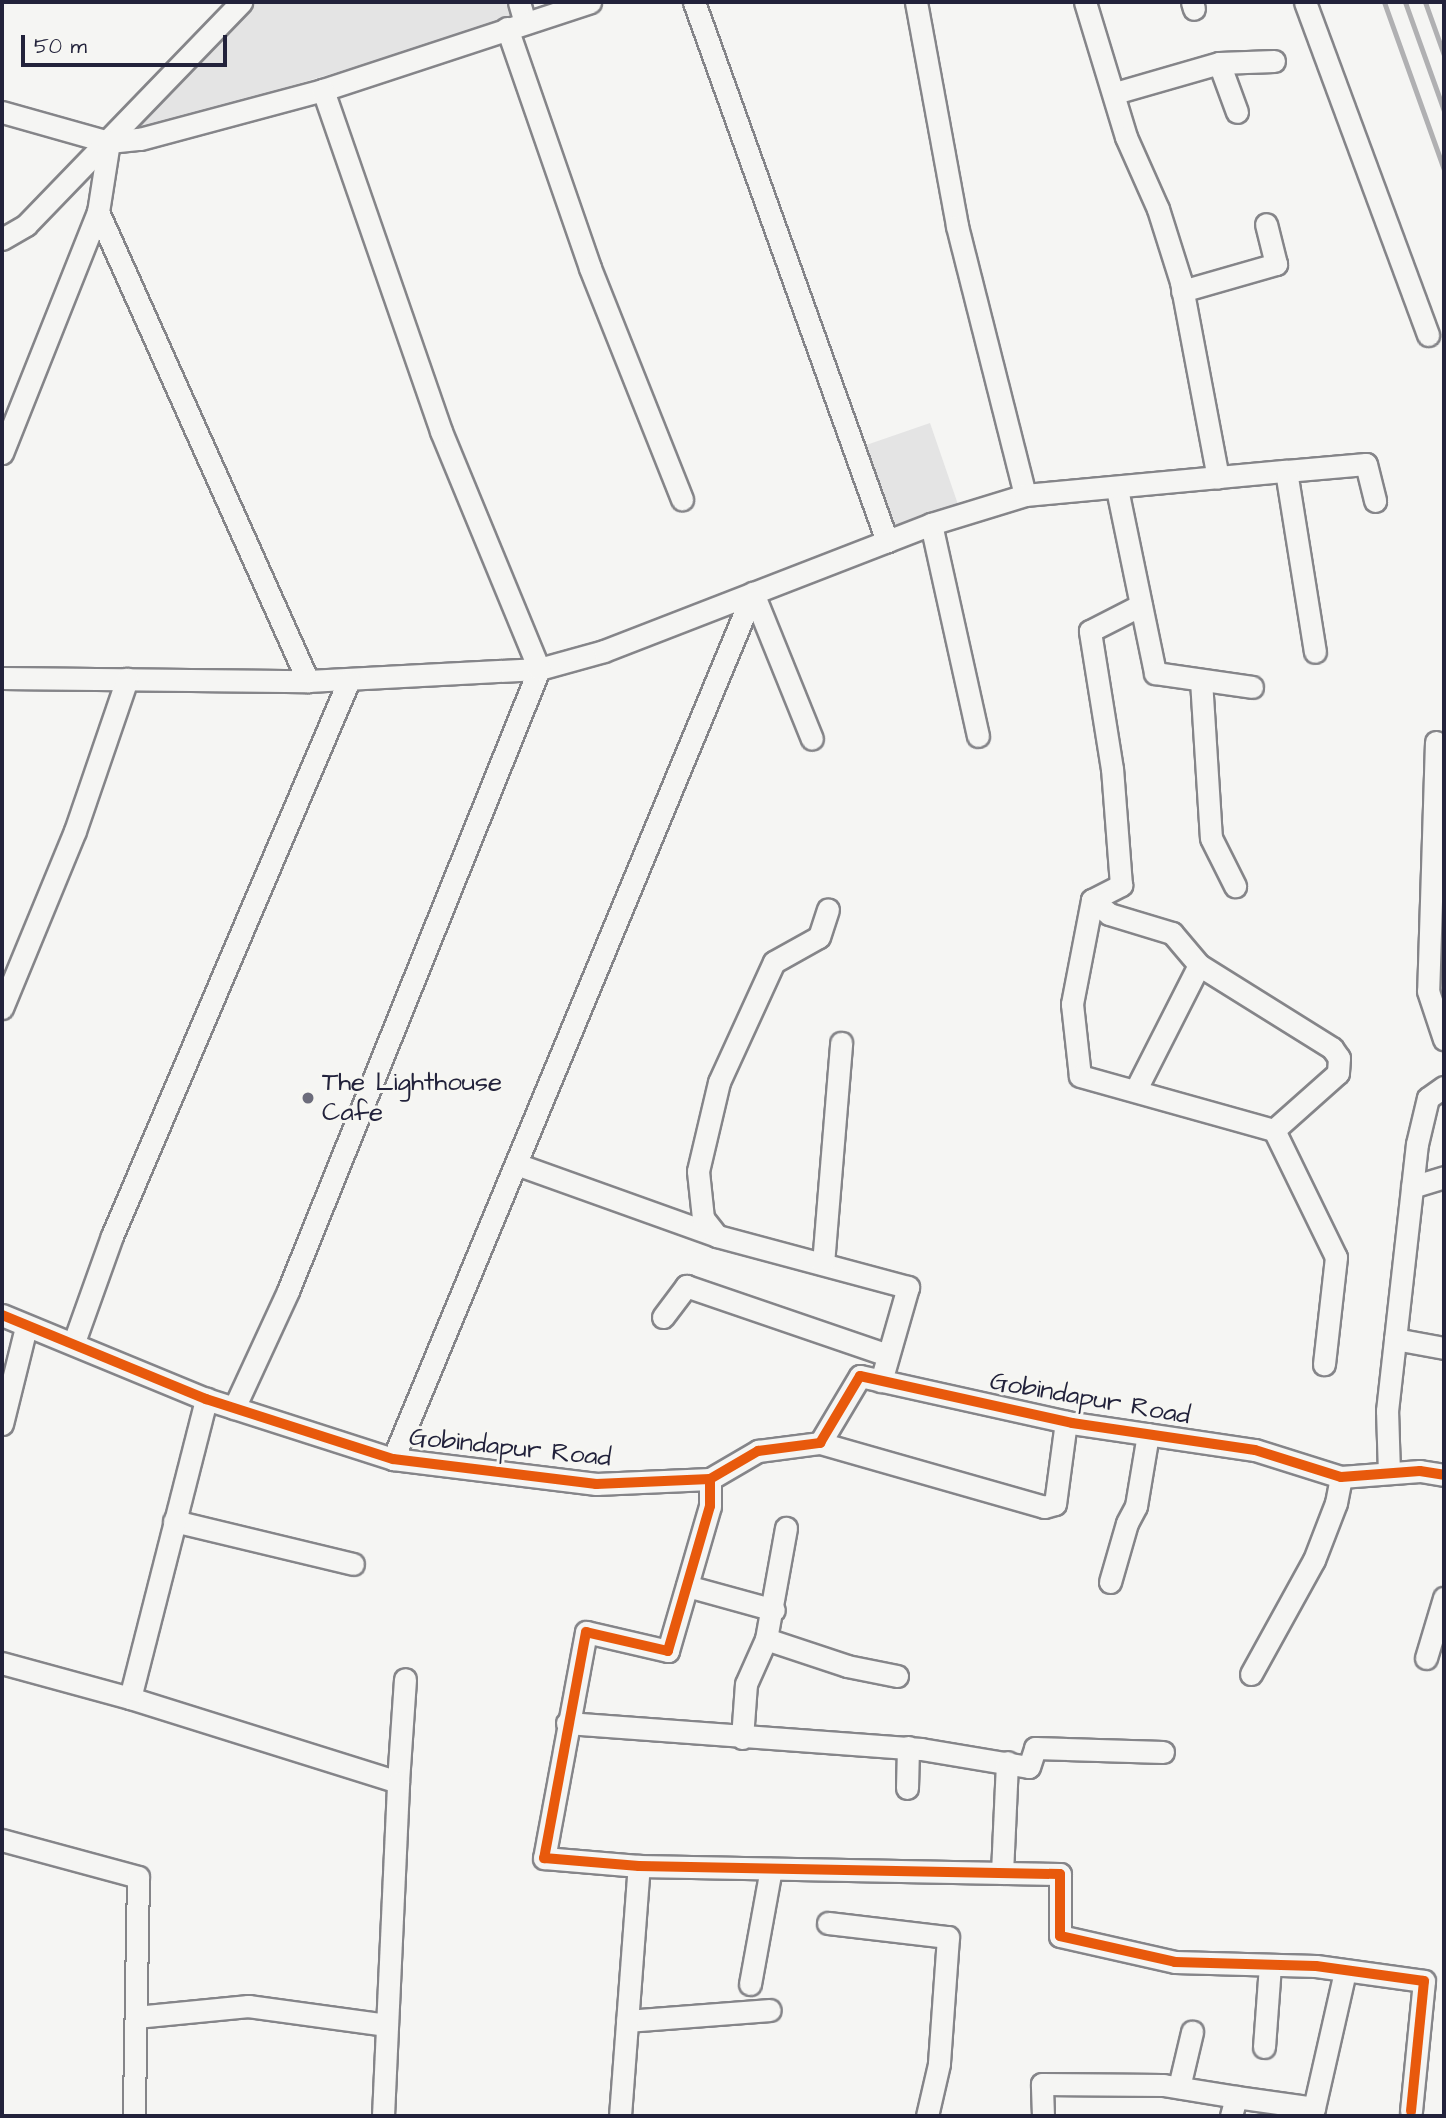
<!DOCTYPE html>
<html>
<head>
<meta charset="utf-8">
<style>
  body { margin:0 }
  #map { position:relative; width:1446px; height:2118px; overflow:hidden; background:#f5f5f3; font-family:"Architects Daughter",sans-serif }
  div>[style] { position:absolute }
  .green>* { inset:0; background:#e4e4e4; transform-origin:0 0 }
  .roads { filter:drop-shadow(2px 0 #858589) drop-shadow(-2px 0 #858589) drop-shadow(0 2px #858589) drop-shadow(0 -2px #858589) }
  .minor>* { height:21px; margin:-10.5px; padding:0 10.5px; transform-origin:10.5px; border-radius:10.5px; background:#f5f5f3 }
  .rail>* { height:5px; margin:-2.5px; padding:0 2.5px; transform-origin:2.5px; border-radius:2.5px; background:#b0b0b2 }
  .cycleway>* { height:10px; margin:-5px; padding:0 5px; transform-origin:5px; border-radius:5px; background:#e8590c }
  .dots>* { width:19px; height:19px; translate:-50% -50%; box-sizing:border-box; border:4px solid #f6f6f2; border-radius:50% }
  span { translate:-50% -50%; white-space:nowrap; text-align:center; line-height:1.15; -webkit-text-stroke:6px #f6f6f2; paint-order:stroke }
  .poi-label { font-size:26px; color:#22223b }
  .left { translate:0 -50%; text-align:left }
  .street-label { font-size:26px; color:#22223b }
  .frame { position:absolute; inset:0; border:4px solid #22223b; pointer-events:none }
  .scale { position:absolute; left:21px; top:35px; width:206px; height:32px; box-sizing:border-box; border:4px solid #22223b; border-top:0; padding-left:9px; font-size:21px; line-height:24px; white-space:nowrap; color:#22223b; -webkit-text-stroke:5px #f6f6f2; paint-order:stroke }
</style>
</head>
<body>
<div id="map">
  <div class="green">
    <div style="clip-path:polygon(257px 2px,507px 2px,513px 20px,135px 132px)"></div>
    <div style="left:930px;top:423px;width:89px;height:72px;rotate:71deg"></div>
  </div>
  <div class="roads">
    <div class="minor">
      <div style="left:519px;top:2px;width:22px;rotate:74deg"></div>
      <div style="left:694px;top:2px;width:573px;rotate:70.3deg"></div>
      <div style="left:916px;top:2px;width:228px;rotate:79.6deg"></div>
      <div style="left:957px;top:226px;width:277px;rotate:75.8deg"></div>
      <div style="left:1085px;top:2px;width:141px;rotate:73.1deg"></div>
      <div style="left:1126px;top:137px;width:79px;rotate:66deg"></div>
      <div style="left:1158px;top:209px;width:77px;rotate:72.5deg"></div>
      <div style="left:1181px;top:282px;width:199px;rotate:79.3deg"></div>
      <div style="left:1192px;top:2px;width:7px;rotate:74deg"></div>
      <div style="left:1305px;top:2px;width:355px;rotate:69.7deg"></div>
      <div style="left:507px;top:28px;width:254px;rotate:70.9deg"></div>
      <div style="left:590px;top:268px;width:249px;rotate:68.3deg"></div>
      <div style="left:1219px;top:63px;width:52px;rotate:69.8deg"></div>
      <div style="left:1115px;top:93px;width:108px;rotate:-16.1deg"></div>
      <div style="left:1219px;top:63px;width:55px;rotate:-2.1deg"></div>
      <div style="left:2px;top:112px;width:111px;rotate:15.7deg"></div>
      <div style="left:109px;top:142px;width:31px;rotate:-6deg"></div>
      <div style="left:140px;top:139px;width:189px;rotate:-15deg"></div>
      <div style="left:323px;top:90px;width:281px;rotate:-18.2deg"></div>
      <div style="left:98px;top:212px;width:514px;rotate:65.88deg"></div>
      <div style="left:2px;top:239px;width:28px;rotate:-30deg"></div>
      <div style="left:26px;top:225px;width:310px;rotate:-46deg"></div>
      <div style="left:1182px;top:291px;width:98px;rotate:-16deg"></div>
      <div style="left:1276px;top:264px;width:41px;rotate:-104deg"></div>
      <div style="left:2px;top:453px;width:259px;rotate:-68.3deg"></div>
      <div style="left:98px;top:212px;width:71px;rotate:-81.1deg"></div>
      <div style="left:1286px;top:471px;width:80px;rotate:-5deg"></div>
      <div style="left:1366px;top:464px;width:38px;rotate:76deg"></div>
      <div style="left:1117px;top:489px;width:188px;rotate:78.3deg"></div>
      <div style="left:1155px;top:673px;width:98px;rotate:8.2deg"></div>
      <div style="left:931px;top:524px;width:217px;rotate:77.5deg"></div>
      <div style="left:753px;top:593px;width:157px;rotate:68deg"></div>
      <div style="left:2px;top:678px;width:306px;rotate:0.6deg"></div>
      <div style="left:308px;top:681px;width:231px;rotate:-3deg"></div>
      <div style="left:539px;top:669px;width:67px;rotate:-15.5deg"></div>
      <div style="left:604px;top:651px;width:351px;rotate:-21.2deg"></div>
      <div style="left:931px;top:524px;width:98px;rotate:-17.1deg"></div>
      <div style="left:1025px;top:495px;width:262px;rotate:-5.3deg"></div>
      <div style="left:1286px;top:471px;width:183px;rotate:80.9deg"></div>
      <div style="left:1201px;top:680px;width:158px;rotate:86.4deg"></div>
      <div style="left:1211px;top:838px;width:54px;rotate:63.4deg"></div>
      <div style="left:1436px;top:742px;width:249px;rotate:91.8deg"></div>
      <div style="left:1428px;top:991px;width:51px;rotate:71.6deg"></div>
      <div style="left:1092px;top:900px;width:106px;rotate:100.9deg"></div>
      <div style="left:1072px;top:1004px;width:72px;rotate:83.7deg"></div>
      <div style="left:1080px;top:1076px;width:201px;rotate:15.6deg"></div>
      <div style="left:1274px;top:1130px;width:141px;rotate:64deg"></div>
      <div style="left:1336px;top:1257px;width:108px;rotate:96.4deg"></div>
      <div style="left:1092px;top:900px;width:33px;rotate:-27deg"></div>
      <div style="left:1121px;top:885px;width:116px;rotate:-94.4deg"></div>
      <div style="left:1112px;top:769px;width:140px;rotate:-99.1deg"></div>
      <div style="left:1090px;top:631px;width:57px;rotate:-27deg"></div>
      <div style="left:1092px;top:900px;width:22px;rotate:39deg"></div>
      <div style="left:1109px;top:914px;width:66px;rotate:16.8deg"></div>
      <div style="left:1172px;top:933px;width:42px;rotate:49.8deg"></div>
      <div style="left:1199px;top:965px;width:139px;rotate:116.9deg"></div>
      <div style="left:1199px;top:965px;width:157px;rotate:32deg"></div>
      <div style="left:1332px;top:1048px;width:12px;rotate:55deg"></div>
      <div style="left:1339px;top:1058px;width:15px;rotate:94deg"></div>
      <div style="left:1338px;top:1073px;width:86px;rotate:138.3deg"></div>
      <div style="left:2px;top:1008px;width:191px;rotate:-67.6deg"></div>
      <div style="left:75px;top:831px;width:161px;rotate:-71.1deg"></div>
      <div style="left:516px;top:1164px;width:214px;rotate:19.7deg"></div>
      <div style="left:717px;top:1236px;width:198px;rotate:15deg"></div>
      <div style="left:908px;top:1287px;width:98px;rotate:106deg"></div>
      <div style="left:1412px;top:1187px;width:34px;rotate:-17deg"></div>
      <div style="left:717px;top:1236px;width:23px;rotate:-128deg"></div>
      <div style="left:703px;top:1218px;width:47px;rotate:-96.1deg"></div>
      <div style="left:698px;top:1171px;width:91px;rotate:-76.7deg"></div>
      <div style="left:719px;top:1082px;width:132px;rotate:-65.4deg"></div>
      <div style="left:774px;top:962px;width:51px;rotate:-29.1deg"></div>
      <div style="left:819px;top:937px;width:29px;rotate:-72deg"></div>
      <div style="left:823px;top:1264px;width:222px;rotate:-85.3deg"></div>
      <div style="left:2px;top:1315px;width:221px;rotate:22.4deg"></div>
      <div style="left:206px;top:1399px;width:196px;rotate:17.8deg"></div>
      <div style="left:393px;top:1459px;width:205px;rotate:7deg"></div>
      <div style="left:596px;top:1484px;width:114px;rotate:-2.5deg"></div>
      <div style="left:710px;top:1479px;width:56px;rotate:-30.3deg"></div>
      <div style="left:758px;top:1451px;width:63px;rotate:-7.4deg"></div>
      <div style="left:820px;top:1443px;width:78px;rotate:-59.2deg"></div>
      <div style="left:860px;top:1376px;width:217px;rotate:12.5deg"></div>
      <div style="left:1072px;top:1423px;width:185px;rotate:8.4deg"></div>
      <div style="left:1255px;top:1450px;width:90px;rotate:17.4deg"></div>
      <div style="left:1341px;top:1477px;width:79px;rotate:-4.3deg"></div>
      <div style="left:1420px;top:1471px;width:24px;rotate:9deg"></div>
      <div style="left:663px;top:1317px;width:39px;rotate:-53deg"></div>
      <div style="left:686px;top:1286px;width:213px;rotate:18.9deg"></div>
      <div style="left:1395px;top:1339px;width:50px;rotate:10.4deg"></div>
      <div style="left:74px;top:1342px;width:113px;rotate:-70.3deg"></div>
      <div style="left:112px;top:1236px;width:604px;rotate:-66.91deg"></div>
      <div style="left:234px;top:1408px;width:129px;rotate:-65.2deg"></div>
      <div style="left:288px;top:1291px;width:671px;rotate:-68.02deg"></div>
      <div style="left:539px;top:669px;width:257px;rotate:-112.4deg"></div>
      <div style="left:441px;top:431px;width:361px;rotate:-109.1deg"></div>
      <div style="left:2px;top:1424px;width:100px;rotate:-76.1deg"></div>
      <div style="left:820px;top:1443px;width:233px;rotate:15.9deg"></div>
      <div style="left:1044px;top:1507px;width:11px;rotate:-15deg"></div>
      <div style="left:1055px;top:1504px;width:83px;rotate:-82.4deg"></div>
      <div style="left:393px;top:1459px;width:938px;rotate:-67.43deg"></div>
      <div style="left:1389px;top:1473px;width:62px;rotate:-91.8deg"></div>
      <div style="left:1387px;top:1411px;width:269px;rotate:-83.6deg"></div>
      <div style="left:1417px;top:1144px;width:47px;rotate:-76.6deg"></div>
      <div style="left:1428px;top:1098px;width:19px;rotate:-35deg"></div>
      <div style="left:710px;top:1479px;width:27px;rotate:90deg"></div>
      <div style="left:710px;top:1506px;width:151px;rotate:106.2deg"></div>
      <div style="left:668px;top:1651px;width:84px;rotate:-167deg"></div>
      <div style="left:586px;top:1632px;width:230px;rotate:100.5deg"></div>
      <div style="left:544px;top:1858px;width:95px;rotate:4.8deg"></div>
      <div style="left:639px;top:1866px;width:421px;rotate:1.1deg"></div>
      <div style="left:1060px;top:1874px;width:62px;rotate:90deg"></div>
      <div style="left:1060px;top:1936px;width:118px;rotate:12.7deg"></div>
      <div style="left:1175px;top:1962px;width:141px;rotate:1.6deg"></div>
      <div style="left:1316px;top:1966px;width:109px;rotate:7.9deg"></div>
      <div style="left:1424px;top:1981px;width:131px;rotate:95.7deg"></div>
      <div style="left:174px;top:1521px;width:184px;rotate:13.5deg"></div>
      <div style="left:1110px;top:1582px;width:61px;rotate:-73.9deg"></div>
      <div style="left:1127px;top:1523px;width:19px;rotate:-62deg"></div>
      <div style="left:1136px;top:1506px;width:73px;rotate:-80.5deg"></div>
      <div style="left:687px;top:1586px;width:90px;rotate:15.4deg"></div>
      <div style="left:766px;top:1639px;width:113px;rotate:-79.8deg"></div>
      <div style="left:1426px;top:1658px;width:63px;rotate:-73.3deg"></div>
      <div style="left:2px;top:1663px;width:133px;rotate:15.3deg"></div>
      <div style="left:130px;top:1698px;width:281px;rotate:17.4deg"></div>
      <div style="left:398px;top:1782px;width:103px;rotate:-86.1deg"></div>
      <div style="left:1251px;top:1674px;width:130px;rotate:-61.1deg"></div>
      <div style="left:1314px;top:1560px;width:61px;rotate:-68.9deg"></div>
      <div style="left:1336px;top:1503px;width:26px;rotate:-79deg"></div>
      <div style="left:130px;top:1698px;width:309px;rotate:-75.7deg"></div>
      <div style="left:567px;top:1723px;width:355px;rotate:4.2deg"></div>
      <div style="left:921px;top:1749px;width:109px;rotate:9.5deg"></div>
      <div style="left:1029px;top:1767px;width:20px;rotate:-72deg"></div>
      <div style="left:1035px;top:1748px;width:128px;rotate:1.8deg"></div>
      <div style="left:742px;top:1738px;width:54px;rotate:-85.8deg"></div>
      <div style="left:746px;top:1684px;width:49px;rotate:-66deg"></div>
      <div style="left:766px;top:1639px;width:85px;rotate:18.4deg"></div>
      <div style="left:847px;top:1666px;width:51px;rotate:11.3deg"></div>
      <div style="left:907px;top:1788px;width:41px;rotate:-88.6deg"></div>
      <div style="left:2px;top:1840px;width:141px;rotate:15.2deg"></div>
      <div style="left:138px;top:1877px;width:239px;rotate:91deg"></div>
      <div style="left:1002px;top:1873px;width:111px;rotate:-87.4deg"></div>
      <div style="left:828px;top:1923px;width:121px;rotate:6.7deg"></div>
      <div style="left:948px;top:1937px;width:127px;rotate:94.1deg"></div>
      <div style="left:939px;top:2064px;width:53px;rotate:103deg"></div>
      <div style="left:750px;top:1984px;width:117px;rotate:-79.7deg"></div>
      <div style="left:136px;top:2017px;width:113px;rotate:-5.6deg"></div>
      <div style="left:248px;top:2006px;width:140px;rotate:7.8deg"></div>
      <div style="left:627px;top:2021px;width:143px;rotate:-4.4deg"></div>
      <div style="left:1264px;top:2047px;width:82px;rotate:-85.8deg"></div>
      <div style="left:1179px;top:2087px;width:57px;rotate:-76.7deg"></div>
      <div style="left:383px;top:2116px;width:334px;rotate:-87.4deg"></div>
      <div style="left:620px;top:2116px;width:251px;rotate:-85.7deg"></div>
      <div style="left:1043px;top:2116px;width:32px;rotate:-92deg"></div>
      <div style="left:1042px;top:2084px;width:121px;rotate:0.5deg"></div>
      <div style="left:1163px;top:2085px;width:74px;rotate:9.3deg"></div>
      <div style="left:1231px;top:2116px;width:20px;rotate:-75deg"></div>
      <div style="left:1236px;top:2097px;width:79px;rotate:8deg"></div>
      <div style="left:1314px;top:2108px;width:140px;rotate:-77.2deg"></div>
    </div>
  </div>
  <div class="rail">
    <div style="left:1384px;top:2px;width:178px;rotate:70.3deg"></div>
    <div style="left:1405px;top:2px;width:116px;rotate:70.3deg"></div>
    <div style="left:1425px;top:2px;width:56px;rotate:70.3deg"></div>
  </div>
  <div class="cycleway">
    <div style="left:2px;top:1315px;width:221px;rotate:22.4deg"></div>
    <div style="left:206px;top:1399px;width:196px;rotate:17.8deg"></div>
    <div style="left:393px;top:1459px;width:205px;rotate:7deg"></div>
    <div style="left:596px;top:1484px;width:114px;rotate:-2.5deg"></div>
    <div style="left:710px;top:1479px;width:56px;rotate:-30.3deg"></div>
    <div style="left:758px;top:1451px;width:63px;rotate:-7.4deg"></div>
    <div style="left:820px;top:1443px;width:78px;rotate:-59.2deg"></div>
    <div style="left:860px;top:1376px;width:217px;rotate:12.5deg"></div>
    <div style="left:1072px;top:1423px;width:185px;rotate:8.4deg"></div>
    <div style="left:1255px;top:1450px;width:90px;rotate:17.4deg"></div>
    <div style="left:1341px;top:1477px;width:79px;rotate:-4.3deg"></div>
    <div style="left:1420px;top:1471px;width:24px;rotate:9deg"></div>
    <div style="left:710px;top:1479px;width:27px;rotate:90deg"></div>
    <div style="left:710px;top:1506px;width:151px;rotate:106.2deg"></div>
    <div style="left:668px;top:1651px;width:84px;rotate:-167deg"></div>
    <div style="left:586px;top:1632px;width:230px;rotate:100.5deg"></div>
    <div style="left:544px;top:1858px;width:95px;rotate:4.8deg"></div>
    <div style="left:639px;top:1866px;width:421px;rotate:1.1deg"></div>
    <div style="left:1060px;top:1874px;width:62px;rotate:90deg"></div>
    <div style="left:1060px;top:1936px;width:118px;rotate:12.7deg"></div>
    <div style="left:1175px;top:1962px;width:141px;rotate:1.6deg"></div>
    <div style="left:1316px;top:1966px;width:109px;rotate:7.9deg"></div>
    <div style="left:1424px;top:1981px;width:131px;rotate:95.7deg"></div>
  </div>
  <div class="dots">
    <div style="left:308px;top:1098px;background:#6c6c7b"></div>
  </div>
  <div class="poi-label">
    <span class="left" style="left:322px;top:1098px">The Lighthouse<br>Cafe</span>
  </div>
  <div class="street-label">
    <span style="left:1090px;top:1399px;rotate:10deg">Gobindapur Road</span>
    <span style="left:510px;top:1448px;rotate:6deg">Gobindapur Road</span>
  </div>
  <div class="frame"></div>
  <div class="scale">50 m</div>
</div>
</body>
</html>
